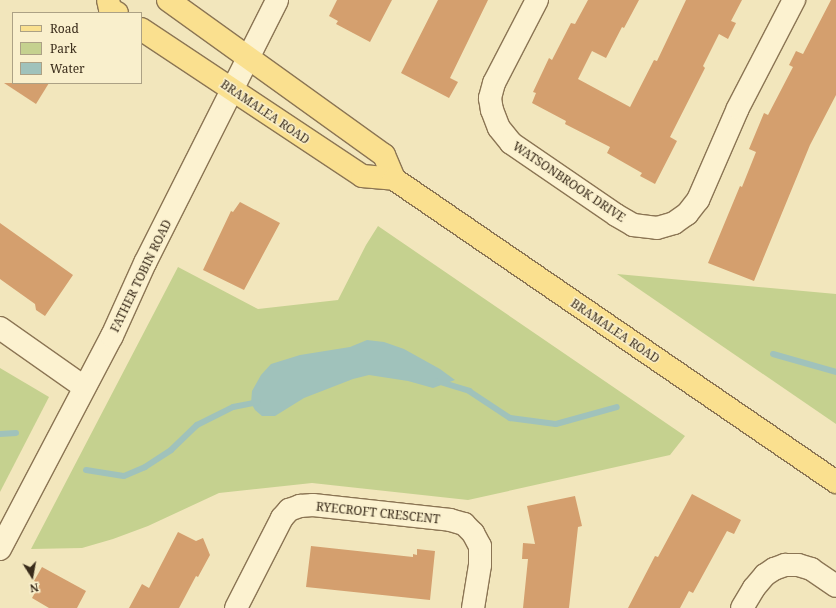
<!DOCTYPE html>
<html>
<head>
<meta charset="utf-8">
<style>
  body { margin:0 }
  #map { position:relative; width:836px; height:608px; overflow:hidden; background:#f2e6bc; font-family:"Noto Serif",serif }
  div>[style] { position:absolute }
  .green>* { inset:0; background:#c5d18f }
  .water>* { inset:0; background:#a0c2bb }
  .stream>* { height:6px; margin:-3px; padding:0 3px; transform-origin:3px; border-radius:3px; background:#a0c2bb }
  .building>* { inset:0; background:#d49f6e }
  .roads { filter:drop-shadow(1px 0 #8b7554) drop-shadow(-1px 0 #8b7554) drop-shadow(0 1px #8b7554) drop-shadow(0 -1px #8b7554) }
  .minor>* { height:22px; margin:-11px; padding:0 11px; transform-origin:11px; border-radius:11px; background:#fcf2d0 }
  .major>* { height:22px; margin:-11px; padding:0 11px; transform-origin:11px; border-radius:11px; background:#fae08f }
  span { translate:-50% -50%; white-space:nowrap; text-align:center; line-height:1.15; -webkit-text-stroke:3px #f9efcc; paint-order:stroke }
  .street-label { font-size:12px; color:#392b1a }
  .legend { position:absolute; left:12px; top:12px; width:130px; height:72px; box-sizing:border-box; background:#f9efcc; border:1px solid #aca185; margin:0; padding:5px 7px; list-style:none; font-size:12px; color:#392b1a }
  .legend li { display:flex; align-items:center; gap:8px; height:20px }
  .legend b { width:20px; border:1px solid #aca185 }
  .north { position:absolute; left:12px; top:556px; width:40px; height:40px; -webkit-text-stroke:3px #f9efcc; paint-order:stroke; rotate:169deg; font-size:11px; font-weight:700; line-height:16px; text-align:center; color:#392b1a }
  .north::after { content:''; display:block; margin:auto; width:14px; height:18px; background:#392b1a; clip-path:polygon(50% 0,100% 100%,50% 72%,0 100%) }
</style>
</head>
<body>
<div id="map">
  <div class="green">
    <div style="clip-path:polygon(378px 226px,685px 436px,670px 455px,468px 500px,312px 483px,219px 493px,148px 526px,113px 539px,82px 548px,31px 549px,178px 267px,258px 309px,338px 300px,366px 245px)"></div>
    <div style="clip-path:polygon(617px 274px,836px 294px,836px 424px)"></div>
    <div style="clip-path:polygon(0 368px,49px 397px,0 492px)"></div>
  </div>
  <div class="water">
    <div style="clip-path:polygon(367px 340px,384px 342px,404px 349px,440px 369px,455px 380px,433px 388px,408px 381px,369px 375px,353px 379px,304px 398px,275px 416px,262px 416px,255px 410px,251px 403px,252px 391px,261px 375px,271px 364px,300px 355px,350px 347px)"></div>
  </div>
  <div class="stream">
    <div style="left:773px;top:354px;width:66px;rotate:15.9deg"></div>
    <div style="left:437px;top:381px;width:34px;rotate:17deg"></div>
    <div style="left:469px;top:391px;width:49px;rotate:33.4deg"></div>
    <div style="left:510px;top:418px;width:46px;rotate:7.4deg"></div>
    <div style="left:556px;top:424px;width:63px;rotate:-15.6deg"></div>
    <div style="left:0;top:434px;width:16px;rotate:-4deg"></div>
    <div style="left:86px;top:470px;width:38px;rotate:9deg"></div>
    <div style="left:124px;top:476px;width:23px;rotate:-23deg"></div>
    <div style="left:145px;top:467px;width:31px;rotate:-33deg"></div>
    <div style="left:171px;top:450px;width:36px;rotate:-44deg"></div>
    <div style="left:197px;top:425px;width:40px;rotate:-26.6deg"></div>
    <div style="left:233px;top:407px;width:25px;rotate:-11deg"></div>
  </div>
  <div class="building">
    <div style="clip-path:polygon(337px 0,392px 0,370px 42px,336px 24px,338px 21px,329px 16px)"></div>
    <div style="clip-path:polygon(438px 0,488px 0,450px 78px,458px 82px,449px 98px,401px 73px)"></div>
    <div style="clip-path:polygon(588px 0,639px 0,624px 28px,622px 27px,606px 58px,592px 51px,578px 79px,630px 107px,654px 60px,657px 61px,686px 0,742px 0,731px 21px,736px 23px,728px 39px,719px 34px,703px 66px,705px 68px,670px 137px,677px 141px,655px 184px,640px 176px,642px 173px,607px 153px,610px 147px,565px 124px,566px 121px,532px 103px,536px 93px,533px 92px,549px 58px,552px 60px,571px 23px,575px 24px)"></div>
    <div style="clip-path:polygon(831px 0,836px 0,836px 95px,810px 145px,754px 281px,708px 263px,740px 186px,742px 187px,756px 152px,749px 149px,764px 113px,768px 115px,793px 67px,789px 65px,796px 51px,803px 54px)"></div>
    <div style="clip-path:polygon(4px 83px,49px 83px,36px 104px)"></div>
    <div style="clip-path:polygon(240px 202px,280px 223px,244px 290px,203px 270px,231px 211px,233px 212px)"></div>
    <div style="clip-path:polygon(0 223px,73px 275px,45px 316px,36px 310px,35px 304px,0 279px)"></div>
    <div style="clip-path:polygon(692px 494px,741px 520px,734px 534px,727px 531px,693px 593px,689px 591px,680px 608px,628px 608px,655px 556px,658px 557px)"></div>
    <div style="clip-path:polygon(575px 496px,582px 526px,578px 527px,569px 608px,523px 608px,528px 559px,522px 559px,523px 543px,535px 544px,527px 506px)"></div>
    <div style="clip-path:polygon(178px 532px,196px 541px,203px 538px,210px 555px,198px 577px,196px 576px,179px 608px,129px 608px,142px 584px,149px 588px)"></div>
    <div style="clip-path:polygon(311px 546px,413px 557px,413px 554px,417px 555px,417px 549px,435px 551px,430px 600px,306px 587px)"></div>
    <div style="clip-path:polygon(42px 567px,86px 591px,77px 608px,49px 608px,32px 598px,40px 584px,34px 581px)"></div>
  </div>
  <div class="roads">
    <div class="minor">
      <div style="left:537px;top:0;width:93px;rotate:117.4deg"></div>
      <div style="left:494px;top:83px;width:16px;rotate:105deg"></div>
      <div style="left:490px;top:98px;width:12px;rotate:81deg"></div>
      <div style="left:492px;top:110px;width:19px;rotate:69deg"></div>
      <div style="left:499px;top:128px;width:19px;rotate:51deg"></div>
      <div style="left:511px;top:143px;width:127px;rotate:34.4deg"></div>
      <div style="left:616px;top:215px;width:20px;rotate:30deg"></div>
      <div style="left:633px;top:225px;width:24px;rotate:7deg"></div>
      <div style="left:657px;top:228px;width:18px;rotate:-16deg"></div>
      <div style="left:674px;top:223px;width:16px;rotate:-35deg"></div>
      <div style="left:687px;top:214px;width:18px;rotate:-52deg"></div>
      <div style="left:698px;top:200px;width:100px;rotate:-66.5deg"></div>
      <div style="left:738px;top:108px;width:122px;rotate:-62.6deg"></div>
      <div style="left:0;top:328px;width:103px;rotate:35.1deg"></div>
      <div style="left:0;top:549px;width:241px;rotate:-62.3deg"></div>
      <div style="left:112px;top:336px;width:80px;rotate:-65.7deg"></div>
      <div style="left:145px;top:263px;width:294px;rotate:-63.3deg"></div>
      <div style="left:236px;top:608px;width:101px;rotate:-62.9deg"></div>
      <div style="left:282px;top:518px;width:11px;rotate:-49deg"></div>
      <div style="left:289px;top:510px;width:12px;rotate:-20deg"></div>
      <div style="left:300px;top:506px;width:13px;rotate:-4deg"></div>
      <div style="left:313px;top:505px;width:138px;rotate:6.2deg"></div>
      <div style="left:450px;top:520px;width:15px;rotate:16deg"></div>
      <div style="left:464px;top:524px;width:13px;rotate:45deg"></div>
      <div style="left:473px;top:533px;width:15px;rotate:62deg"></div>
      <div style="left:480px;top:546px;width:19px;rotate:90deg"></div>
      <div style="left:480px;top:565px;width:44px;rotate:99.2deg"></div>
      <div style="left:742px;top:608px;width:23px;rotate:-59deg"></div>
      <div style="left:754px;top:588px;width:17px;rotate:-50deg"></div>
      <div style="left:765px;top:575px;width:11px;rotate:-34deg"></div>
      <div style="left:774px;top:569px;width:12px;rotate:-20deg"></div>
      <div style="left:785px;top:565px;width:13px"></div>
      <div style="left:798px;top:565px;width:14px;rotate:17deg"></div>
      <div style="left:811px;top:569px;width:30px;rotate:34deg"></div>
    </div>
    <div class="major">
      <div style="left:108px;top:0;width:9px;rotate:77deg"></div>
      <div style="left:110px;top:9px;width:8px;rotate:30deg"></div>
      <div style="left:168px;top:0;width:266px;rotate:35.7deg"></div>
      <div style="left:384px;top:155px;width:26px;rotate:67deg"></div>
      <div style="left:141px;top:29px;width:265px;rotate:33.6deg"></div>
      <div style="left:362px;top:176px;width:32px;rotate:5deg"></div>
      <div style="left:394px;top:179px;width:536px;rotate:34.43deg"></div>
    </div>
  </div>
  <div class="street-label">
    <span style="left:265px;top:112px;rotate:34deg">BRAMALEA ROAD</span>
    <span style="left:569px;top:182px;rotate:34deg">WATSONBROOK DRIVE</span>
    <span style="left:141px;top:276px;rotate:-64deg">FATHER TOBIN ROAD</span>
    <span style="left:615px;top:331px;rotate:34deg">BRAMALEA ROAD</span>
    <span style="left:378px;top:513px;rotate:6deg">RYECROFT CRESCENT</span>
  </div>
  <ul class="legend">
  <li><b style="height:5px;background:#fae08f"></b>Road</li>
  <li><b style="height:11px;background:#c5d18f"></b>Park</li>
  <li><b style="height:11px;background:#a0c2bb"></b>Water</li>
  </ul>
  <div class="north">N</div>
</div>
</body>
</html>
